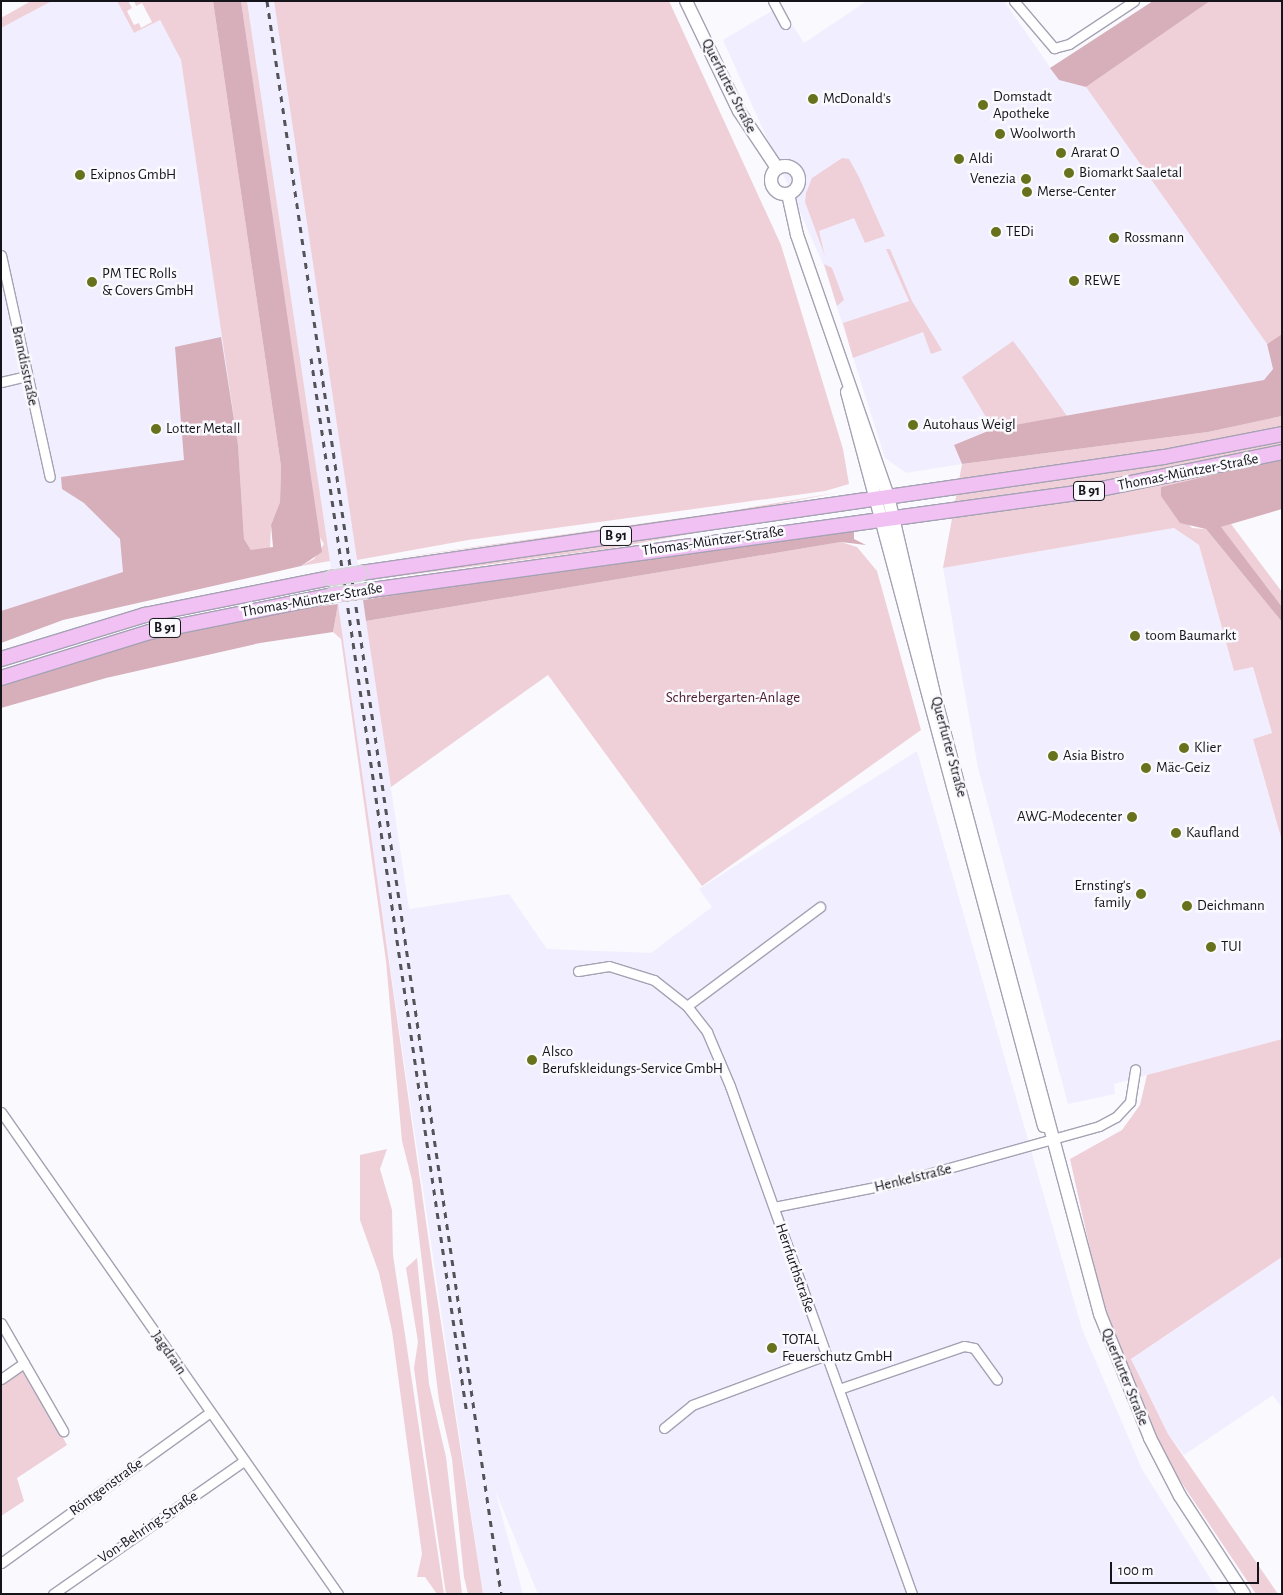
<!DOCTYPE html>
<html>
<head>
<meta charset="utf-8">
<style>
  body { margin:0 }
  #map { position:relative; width:1283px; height:1595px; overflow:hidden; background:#faf9fd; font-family:"Alegreya Sans",sans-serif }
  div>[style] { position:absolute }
  .built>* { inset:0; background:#f1efff }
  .green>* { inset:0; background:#efd0d8 }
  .forest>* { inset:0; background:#d6afba }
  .roads { filter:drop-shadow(1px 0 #a4a2b3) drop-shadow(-1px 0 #a4a2b3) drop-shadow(0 1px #a4a2b3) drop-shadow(0 -1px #a4a2b3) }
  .minor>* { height:9px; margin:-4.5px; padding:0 4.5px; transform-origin:4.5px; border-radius:4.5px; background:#fff }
  .secondary>* { height:12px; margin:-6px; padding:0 6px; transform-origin:6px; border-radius:6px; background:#fff }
  .secondary>.ring { margin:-6px; padding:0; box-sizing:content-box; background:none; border:12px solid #fff; border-radius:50% }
  .primary>* { height:14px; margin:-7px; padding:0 7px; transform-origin:7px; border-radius:7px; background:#f2c1f4 }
  .rail>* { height:3px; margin-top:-1.5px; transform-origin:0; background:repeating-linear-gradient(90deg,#545358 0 6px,transparent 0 12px) }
  .bridges { filter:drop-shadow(1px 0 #d5d5d6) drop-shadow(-1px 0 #d5d5d6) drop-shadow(0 1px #d5d5d6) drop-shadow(0 -1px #d5d5d6) }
  .primary-bridge>* { height:14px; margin:-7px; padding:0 7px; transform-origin:7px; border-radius:7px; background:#f2c1f4 }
  .dots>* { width:14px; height:14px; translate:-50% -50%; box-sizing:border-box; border:2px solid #faf9fd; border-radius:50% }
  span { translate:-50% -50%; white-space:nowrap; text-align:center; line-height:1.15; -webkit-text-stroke:5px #faf9fd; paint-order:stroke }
  .shield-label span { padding:1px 4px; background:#faf9fd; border:1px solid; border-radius:4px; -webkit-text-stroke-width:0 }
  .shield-label { font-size:14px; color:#15141a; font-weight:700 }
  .street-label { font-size:15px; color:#15141a }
  .poi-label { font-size:15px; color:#15141a }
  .left { translate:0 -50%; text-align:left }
  .right { translate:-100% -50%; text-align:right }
  .park-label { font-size:15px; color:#512031 }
  .frame { position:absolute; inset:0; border:2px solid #15141a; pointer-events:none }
  .scale { position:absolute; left:1110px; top:1562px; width:149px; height:22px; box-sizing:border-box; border:2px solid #15141a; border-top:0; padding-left:6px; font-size:15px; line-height:18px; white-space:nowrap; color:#15141a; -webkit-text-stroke:4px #faf9fd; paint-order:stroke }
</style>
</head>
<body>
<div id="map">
  <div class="built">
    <div style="clip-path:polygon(52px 1px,117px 1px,134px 33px,160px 20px,181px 60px,257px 541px,1px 612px,1px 28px)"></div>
    <div style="clip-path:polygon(247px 1px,274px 1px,409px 909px,509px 894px,547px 949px,651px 953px,712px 907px,699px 889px,917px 751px,1082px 1329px,1142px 1469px,1220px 1594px,538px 1594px,495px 1490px,523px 1594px,483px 1594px)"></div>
    <div style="clip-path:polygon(867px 1px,1004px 1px,1059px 80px,1086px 87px,1267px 344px,1273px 369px,1264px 380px,993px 429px,954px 445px,962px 464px,906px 473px,885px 458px,824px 266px,723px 40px,780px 6px,804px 43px)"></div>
    <div style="clip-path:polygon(1174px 528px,1199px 545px,1234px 670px,1253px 667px,1272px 733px,1253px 739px,1282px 841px,1282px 1039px,1114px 1084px,1115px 1094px,1068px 1104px,978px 768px,943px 568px)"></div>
    <div style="clip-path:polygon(1282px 1257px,1282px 1408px,1273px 1395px,1184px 1455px,1168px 1434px,1131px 1359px)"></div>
  </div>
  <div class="green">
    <div style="clip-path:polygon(31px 1px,52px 1px,1px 28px,1px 18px)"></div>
    <div style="clip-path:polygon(117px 1px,128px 1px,132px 8px,127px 11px,134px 25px,139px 23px,141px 28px,152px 22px,142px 3px,136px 6px,134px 1px,213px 1px,281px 466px,280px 502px,271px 525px,270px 550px,251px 550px,244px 539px,238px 445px,181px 60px,160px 20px,134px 33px)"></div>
    <div style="clip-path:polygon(241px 1px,247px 1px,330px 561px,301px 566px,314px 559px,324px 544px,317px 533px)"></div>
    <div style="clip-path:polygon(274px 1px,669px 1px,781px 245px,843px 449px,849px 484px,825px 491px,468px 540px,357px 560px)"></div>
    <div style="clip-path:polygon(1210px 1px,1282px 1px,1282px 334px,1267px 344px,1086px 87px)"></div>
    <div style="clip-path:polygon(842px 158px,849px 159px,859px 177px,885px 236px,865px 243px,854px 218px,819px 231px,825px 256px,805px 202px,806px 193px,812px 178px)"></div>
    <div style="clip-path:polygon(886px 249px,890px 249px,912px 301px,942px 350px,931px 354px,923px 332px,853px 358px,843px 323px,909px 301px)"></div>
    <div style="clip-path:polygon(824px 264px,832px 268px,844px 300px,837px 306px)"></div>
    <div style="clip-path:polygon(1013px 341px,1023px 354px,1067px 416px,993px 429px,962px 377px)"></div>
    <div style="clip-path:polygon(1282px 416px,1282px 459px,1223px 473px,1161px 496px,1192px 528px,1206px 529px,1282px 622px,1282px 841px,1253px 739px,1272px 733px,1253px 667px,1234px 671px,1199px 545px,1174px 528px,943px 568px,962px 464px,1208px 432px)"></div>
    <div style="clip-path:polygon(840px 492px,723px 515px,382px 560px,724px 512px)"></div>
    <div style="clip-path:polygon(1231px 524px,1282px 592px,1282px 607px,1222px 532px,1221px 527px)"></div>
    <div style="clip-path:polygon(701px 532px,607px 549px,370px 580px,370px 575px)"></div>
    <div style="clip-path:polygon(841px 542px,857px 547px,877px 571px,921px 730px,702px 886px,548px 675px,391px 787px,366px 621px)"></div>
    <div style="clip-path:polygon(338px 604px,433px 1271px,483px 1594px,468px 1594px,464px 1577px,452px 1459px,439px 1401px,412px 1180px,402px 1141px,386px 961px,341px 639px,333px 632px)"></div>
    <div style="clip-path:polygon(1282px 1039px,1282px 1257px,1131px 1359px,1168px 1434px,1278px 1594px,1256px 1594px,1165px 1458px,1122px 1361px,1099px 1290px,1070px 1159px,1122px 1130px,1140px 1105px,1147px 1075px)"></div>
    <div style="clip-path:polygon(387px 1149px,380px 1169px,392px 1210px,393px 1255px,444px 1594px,437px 1594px,425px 1577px,417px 1577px,422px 1554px,392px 1331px,379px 1273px,360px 1220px,360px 1155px)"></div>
    <div style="clip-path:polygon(417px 1258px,429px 1384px,446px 1457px,462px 1594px,446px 1594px,425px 1450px,414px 1368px,418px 1342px,406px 1268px)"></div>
    <div style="clip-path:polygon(24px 1368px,67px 1445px,17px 1478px,24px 1501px,1px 1516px,1px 1383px)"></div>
  </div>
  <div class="forest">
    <div style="clip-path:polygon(213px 1px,241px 1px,322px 552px,301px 566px,63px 620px,1px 643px,1px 611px,123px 572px,120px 539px,84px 503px,62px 489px,61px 477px,184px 460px,175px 347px,221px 337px,238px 445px,244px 539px,251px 550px,273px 547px,271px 525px,280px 502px,281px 466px)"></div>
    <div style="clip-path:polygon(1153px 1px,1210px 1px,1086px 87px,1059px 80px,1050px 68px)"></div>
    <div style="clip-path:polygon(1282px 334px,1282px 416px,1208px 432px,962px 464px,954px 445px,993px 429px,1264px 380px,1273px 369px,1267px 344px)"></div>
    <div style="clip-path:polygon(1282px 459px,1282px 509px,1221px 527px,1282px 607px,1282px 622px,1206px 529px,1180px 523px,1161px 496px,1161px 487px)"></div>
    <div style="clip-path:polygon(854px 531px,854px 539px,866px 545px,841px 542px,366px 621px,363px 600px,600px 563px)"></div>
    <div style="clip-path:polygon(338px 604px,333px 632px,260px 643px,106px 678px,1px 708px,1px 684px,137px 639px,233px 617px)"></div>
  </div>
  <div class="roads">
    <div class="minor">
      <div style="left:773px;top:1px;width:26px;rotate:62deg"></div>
      <div style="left:1014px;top:1px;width:62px;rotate:49.6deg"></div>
      <div style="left:1054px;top:48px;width:16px;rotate:-15deg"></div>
      <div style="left:1069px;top:44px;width:78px;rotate:-33.5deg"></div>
      <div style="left:1px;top:255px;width:227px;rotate:77.6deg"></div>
      <div style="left:1px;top:382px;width:27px;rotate:-13deg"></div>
      <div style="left:578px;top:971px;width:31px;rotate:-9deg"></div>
      <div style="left:609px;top:966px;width:47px;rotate:17.3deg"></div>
      <div style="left:654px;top:980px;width:42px;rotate:38.2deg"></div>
      <div style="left:687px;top:1006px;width:33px;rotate:52deg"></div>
      <div style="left:707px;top:1032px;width:59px;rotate:66.9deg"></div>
      <div style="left:730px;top:1086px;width:540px;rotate:70.29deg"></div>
      <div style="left:687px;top:1006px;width:166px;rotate:-36.7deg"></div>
      <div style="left:1px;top:1112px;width:588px;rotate:55.04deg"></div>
      <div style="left:774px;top:1207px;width:123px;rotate:-11.2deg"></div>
      <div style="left:895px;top:1183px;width:212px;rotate:-15.6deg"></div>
      <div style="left:1099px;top:1126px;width:19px;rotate:-28deg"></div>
      <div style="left:1116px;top:1117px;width:21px;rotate:-47deg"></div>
      <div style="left:1130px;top:1102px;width:33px;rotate:-81deg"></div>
      <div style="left:1px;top:1323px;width:125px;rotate:60.1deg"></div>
      <div style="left:1px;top:1379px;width:28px;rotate:-35deg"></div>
      <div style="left:839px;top:1389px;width:132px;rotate:-19deg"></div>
      <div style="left:964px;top:1346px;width:10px;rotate:11deg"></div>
      <div style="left:974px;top:1348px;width:39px;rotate:54deg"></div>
      <div style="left:664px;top:1428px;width:36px;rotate:-39deg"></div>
      <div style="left:692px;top:1405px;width:143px;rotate:-20.5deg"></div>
      <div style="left:1px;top:1563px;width:258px;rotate:-35.8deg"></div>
      <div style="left:53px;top:1594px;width:233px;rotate:-34.9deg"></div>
    </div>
    <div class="secondary">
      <div style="left:686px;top:1px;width:122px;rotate:64.3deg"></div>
      <div style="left:739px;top:111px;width:69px;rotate:56.3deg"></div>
      <div class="ring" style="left:771px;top:166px;width:16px;height:16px"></div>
      <div style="left:788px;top:194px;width:42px;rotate:77.6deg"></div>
      <div style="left:797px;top:235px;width:276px;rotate:70.8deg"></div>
      <div style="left:888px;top:496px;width:199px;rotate:76.9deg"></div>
      <div style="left:933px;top:690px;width:646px;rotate:75.02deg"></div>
      <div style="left:1100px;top:1314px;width:134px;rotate:68deg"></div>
      <div style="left:1150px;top:1438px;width:65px;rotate:62.7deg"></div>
      <div style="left:1180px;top:1496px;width:117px;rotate:56.9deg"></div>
      <div style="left:847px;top:392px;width:760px;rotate:74.98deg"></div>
    </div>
    <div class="primary">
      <div style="left:361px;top:573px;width:811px;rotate:-8.22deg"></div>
      <div style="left:1164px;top:457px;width:120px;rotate:-11deg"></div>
      <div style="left:364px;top:591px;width:734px;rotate:-7.83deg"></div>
      <div style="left:1091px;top:491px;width:195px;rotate:-11.5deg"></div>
      <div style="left:1px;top:659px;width:151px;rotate:-17deg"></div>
      <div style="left:145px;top:615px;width:190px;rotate:-11.3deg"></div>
      <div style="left:1px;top:678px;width:156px;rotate:-17.2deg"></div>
      <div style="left:150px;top:632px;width:187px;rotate:-11.4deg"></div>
    </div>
  </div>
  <div class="rail">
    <div style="left:267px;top:1px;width:1610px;rotate:81.64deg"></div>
    <div style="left:311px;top:358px;width:1067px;rotate:81.6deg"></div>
  </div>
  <div class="bridges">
    <div class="primary-bridge">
      <div style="left:331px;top:578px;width:30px;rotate:-9deg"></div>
      <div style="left:333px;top:595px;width:31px;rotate:-7deg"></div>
    </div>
  </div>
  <div class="dots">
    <div style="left:813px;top:99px;background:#68721c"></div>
    <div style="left:983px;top:105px;background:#68721c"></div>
    <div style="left:1000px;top:134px;background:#68721c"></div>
    <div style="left:1061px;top:153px;background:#68721c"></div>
    <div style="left:959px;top:159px;background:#68721c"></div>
    <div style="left:1069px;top:173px;background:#68721c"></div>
    <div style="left:80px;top:175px;background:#68721c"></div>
    <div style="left:1026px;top:179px;background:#68721c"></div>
    <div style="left:1027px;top:192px;background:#68721c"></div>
    <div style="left:996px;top:232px;background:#68721c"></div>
    <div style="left:1114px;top:238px;background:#68721c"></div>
    <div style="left:1074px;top:281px;background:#68721c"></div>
    <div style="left:92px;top:282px;background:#68721c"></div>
    <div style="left:913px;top:425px;background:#68721c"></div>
    <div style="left:156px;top:429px;background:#68721c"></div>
    <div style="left:1135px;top:636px;background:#68721c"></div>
    <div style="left:1184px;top:748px;background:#68721c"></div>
    <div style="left:1053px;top:756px;background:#68721c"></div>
    <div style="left:1146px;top:768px;background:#68721c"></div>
    <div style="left:1132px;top:817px;background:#68721c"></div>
    <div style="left:1176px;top:833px;background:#68721c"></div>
    <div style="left:1141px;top:894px;background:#68721c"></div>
    <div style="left:1187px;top:906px;background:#68721c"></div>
    <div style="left:1211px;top:947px;background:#68721c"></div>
    <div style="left:532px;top:1060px;background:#68721c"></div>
    <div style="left:772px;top:1348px;background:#68721c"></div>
  </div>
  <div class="shield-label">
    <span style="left:1089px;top:491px">B 91</span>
    <span style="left:616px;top:536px">B 91</span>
    <span style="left:165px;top:628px">B 91</span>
  </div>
  <div class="street-label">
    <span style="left:729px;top:86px;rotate:63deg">Querfurter Straße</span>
    <span style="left:25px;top:366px;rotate:78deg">Brandisstraße</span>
    <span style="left:1188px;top:472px;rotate:-11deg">Thomas-Müntzer-Straße</span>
    <span style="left:713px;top:541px;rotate:-8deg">Thomas-Müntzer-Straße</span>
    <span style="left:312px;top:600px;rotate:-10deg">Thomas-Müntzer-Straße</span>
    <span style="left:949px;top:747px;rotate:75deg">Querfurter Straße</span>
    <span style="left:913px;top:1178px;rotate:-14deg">Henkelstraße</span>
    <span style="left:795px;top:1268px;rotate:71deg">Herrfurthstraße</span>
    <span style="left:169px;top:1353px;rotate:55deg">Jagdrain</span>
    <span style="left:1125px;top:1377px;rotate:68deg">Querfurter Straße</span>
    <span style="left:106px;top:1487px;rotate:-36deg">Röntgenstraße</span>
    <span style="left:148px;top:1527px;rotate:-34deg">Von-Behring-Straße</span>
  </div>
  <div class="poi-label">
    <span class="left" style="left:993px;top:105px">Domstadt<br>Apotheke</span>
    <span class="left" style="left:823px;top:99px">McDonald's</span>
    <span class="left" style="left:1010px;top:134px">Woolworth</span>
    <span class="left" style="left:1071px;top:153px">Ararat O</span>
    <span class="left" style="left:969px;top:159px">Aldi</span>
    <span class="left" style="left:1079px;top:173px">Biomarkt Saaletal</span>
    <span class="left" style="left:90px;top:175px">Exipnos GmbH</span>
    <span class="right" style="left:1016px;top:179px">Venezia</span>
    <span class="left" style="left:1037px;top:192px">Merse-Center</span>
    <span class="left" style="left:1006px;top:232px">TEDi</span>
    <span class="left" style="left:1124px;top:238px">Rossmann</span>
    <span class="left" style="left:102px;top:282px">PM TEC Rolls<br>&amp; Covers GmbH</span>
    <span class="left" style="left:1084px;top:281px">REWE</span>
    <span class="left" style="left:923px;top:425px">Autohaus Weigl</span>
    <span class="left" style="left:166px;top:429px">Lotter Metall</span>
    <span class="left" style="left:1145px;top:636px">toom Baumarkt</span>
    <span class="left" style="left:1194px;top:748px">Klier</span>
    <span class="left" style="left:1063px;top:756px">Asia Bistro</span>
    <span class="left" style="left:1156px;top:768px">Mäc-Geiz</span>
    <span class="right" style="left:1122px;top:817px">AWG-Modecenter</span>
    <span class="left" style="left:1186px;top:833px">Kaufland</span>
    <span class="right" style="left:1131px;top:894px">Ernsting's<br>family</span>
    <span class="left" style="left:1197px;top:906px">Deichmann</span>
    <span class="left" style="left:1221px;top:947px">TUI</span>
    <span class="left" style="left:542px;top:1060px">Alsco<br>Berufskleidungs-Service GmbH</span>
    <span class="left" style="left:782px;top:1348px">TOTAL<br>Feuerschutz GmbH</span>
  </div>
  <div class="park-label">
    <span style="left:733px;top:698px">Schrebergarten-Anlage</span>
  </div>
  <div class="frame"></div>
  <div class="scale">100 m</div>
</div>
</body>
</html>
